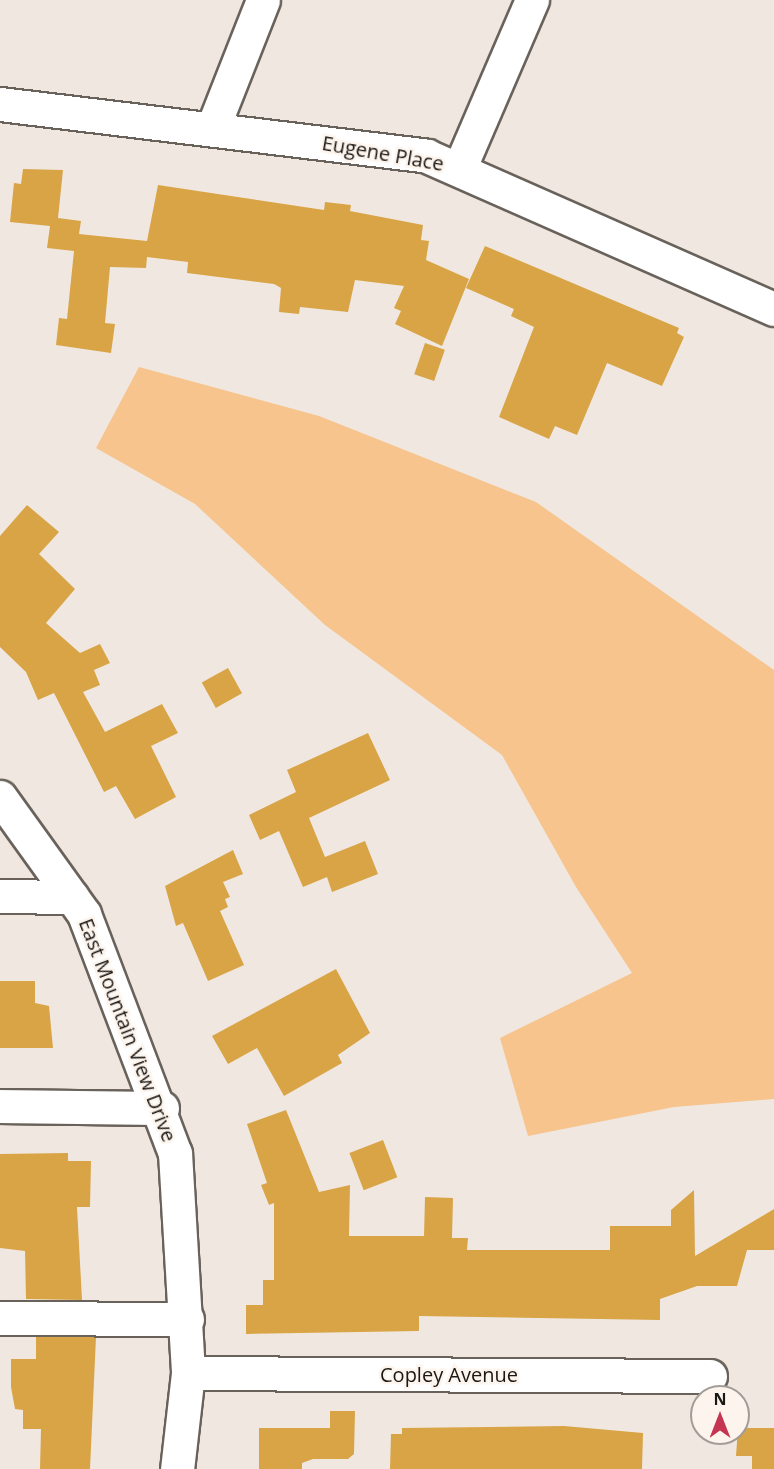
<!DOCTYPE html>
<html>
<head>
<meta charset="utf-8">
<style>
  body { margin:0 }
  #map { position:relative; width:774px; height:1469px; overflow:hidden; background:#f0e8e0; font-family:"Open Sans",sans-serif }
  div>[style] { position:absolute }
  .green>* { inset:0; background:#f6c48c }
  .building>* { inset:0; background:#d8a446; transform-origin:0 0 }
  .roads { filter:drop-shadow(2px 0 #69625b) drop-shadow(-2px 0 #69625b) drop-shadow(0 2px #69625b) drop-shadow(0 -2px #69625b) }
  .minor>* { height:33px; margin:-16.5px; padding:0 16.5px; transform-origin:16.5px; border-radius:16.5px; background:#fff }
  span { translate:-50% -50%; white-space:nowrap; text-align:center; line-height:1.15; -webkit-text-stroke:5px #fdf5ed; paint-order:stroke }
  .street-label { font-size:20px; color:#1a1715 }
  .north { position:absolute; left:690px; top:1385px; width:60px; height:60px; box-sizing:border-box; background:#fdf5ed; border:2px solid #a29c97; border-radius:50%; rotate:0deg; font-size:16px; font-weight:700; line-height:24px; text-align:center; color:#1a1715 }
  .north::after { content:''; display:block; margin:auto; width:21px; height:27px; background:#c53552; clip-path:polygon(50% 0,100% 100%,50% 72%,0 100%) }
</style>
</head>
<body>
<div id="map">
  <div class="green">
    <div style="clip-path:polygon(139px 367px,319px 416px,536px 502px,774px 670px,774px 1099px,674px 1107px,528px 1136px,500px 1038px,632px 973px,576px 887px,502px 755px,325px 625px,195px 504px,96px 448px)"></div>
  </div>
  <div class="building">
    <div style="clip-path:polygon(23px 169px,63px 170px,58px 218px,81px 221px,79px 234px,147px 241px,158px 185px,324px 210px,325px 202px,351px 205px,350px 211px,423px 225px,421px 240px,429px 241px,426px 260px,469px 279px,442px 346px,395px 324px,401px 311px,394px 308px,404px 286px,355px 280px,348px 312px,300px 307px,299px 314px,279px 312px,281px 288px,274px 284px,187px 273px,188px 262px,147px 257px,146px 268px,110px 267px,105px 323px,115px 324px,111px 353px,56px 345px,59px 318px,67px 319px,74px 251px,47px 248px,50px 226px,10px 222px,14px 183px,21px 184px)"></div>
    <div style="clip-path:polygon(485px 246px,679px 328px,677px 333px,684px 337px,662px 386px,607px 363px,577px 435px,555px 426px,549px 439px,499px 417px,534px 327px,511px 316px,514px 309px,466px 288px)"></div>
    <div style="left:425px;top:343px;width:21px;height:33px;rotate:19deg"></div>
    <div style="clip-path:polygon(27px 505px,59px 532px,39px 554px,75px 589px,46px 623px,80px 653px,100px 644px,110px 663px,94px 670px,100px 685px,83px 692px,105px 732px,162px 704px,178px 733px,151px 746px,176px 797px,135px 819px,116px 786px,104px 792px,54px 693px,38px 700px,26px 672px,0 647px,0 536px)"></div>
    <div style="left:228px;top:668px;width:29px;height:30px;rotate:61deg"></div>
    <div style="clip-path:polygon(368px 733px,390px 780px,309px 818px,325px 857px,365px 841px,378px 874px,332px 892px,327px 877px,303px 887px,279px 831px,260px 840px,249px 815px,296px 792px,287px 770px)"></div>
    <div style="clip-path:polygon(233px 850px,243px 874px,223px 882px,230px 897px,225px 899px,228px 907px,220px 911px,244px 965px,208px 981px,183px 923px,176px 926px,165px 886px)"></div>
    <div style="clip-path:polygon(336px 969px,370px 1033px,338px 1055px,342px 1063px,284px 1096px,257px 1048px,228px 1064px,212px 1036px)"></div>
    <div style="clip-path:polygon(0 981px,35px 981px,35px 1003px,49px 1006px,53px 1048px,0 1048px)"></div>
    <div style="clip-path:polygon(286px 1110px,319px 1192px,350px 1185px,349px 1236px,424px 1236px,425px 1197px,453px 1198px,452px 1238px,468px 1238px,467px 1250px,610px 1250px,610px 1226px,671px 1226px,671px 1210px,694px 1190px,695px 1256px,774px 1209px,774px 1250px,747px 1250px,737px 1286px,697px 1286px,660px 1299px,660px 1320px,419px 1316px,419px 1331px,246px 1334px,246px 1305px,263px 1305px,263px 1280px,274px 1280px,274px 1203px,269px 1205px,261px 1185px,267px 1183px,247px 1124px)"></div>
    <div style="left:383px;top:1140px;width:40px;height:36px;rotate:69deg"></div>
    <div style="clip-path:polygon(68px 1153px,68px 1161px,91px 1161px,90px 1207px,77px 1207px,82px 1300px,26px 1299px,25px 1251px,0 1248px,0 1154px)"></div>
    <div style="clip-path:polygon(36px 1337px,96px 1337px,90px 1469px,40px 1469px,41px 1429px,23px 1429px,23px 1410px,15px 1409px,11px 1387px,11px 1359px,36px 1359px)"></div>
    <div style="clip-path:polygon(330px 1411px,355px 1411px,354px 1454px,348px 1459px,313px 1459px,302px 1463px,302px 1469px,259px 1469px,259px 1428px,330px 1428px)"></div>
    <div style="clip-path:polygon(564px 1426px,643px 1433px,642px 1469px,390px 1469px,391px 1434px,402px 1434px,402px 1428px)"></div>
    <div style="clip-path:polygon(738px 1428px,774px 1428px,774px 1469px,752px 1469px,752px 1456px,736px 1456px)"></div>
  </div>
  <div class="roads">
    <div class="minor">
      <div style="left:0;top:104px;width:430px;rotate:6.9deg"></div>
      <div style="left:427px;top:156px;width:379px;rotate:23.8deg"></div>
      <div style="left:213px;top:127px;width:136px;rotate:-68.5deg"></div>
      <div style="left:460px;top:167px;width:182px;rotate:-66.7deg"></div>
      <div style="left:0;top:797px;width:144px;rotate:54.3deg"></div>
      <div style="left:84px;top:914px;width:256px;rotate:69.2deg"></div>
      <div style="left:175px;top:1153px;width:220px;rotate:86.6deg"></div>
      <div style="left:188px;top:1373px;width:97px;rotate:96.5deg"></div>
      <div style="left:0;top:896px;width:72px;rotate:0.8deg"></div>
      <div style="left:0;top:1106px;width:162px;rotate:0.7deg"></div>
      <div style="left:0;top:1318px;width:187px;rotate:0.3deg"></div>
      <div style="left:188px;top:1373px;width:522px;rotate:0.33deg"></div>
    </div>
  </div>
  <div class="street-label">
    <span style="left:383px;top:153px;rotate:10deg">Eugene Place</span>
    <span style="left:128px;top:1030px;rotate:69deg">East Mountain View Drive</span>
    <span style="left:449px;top:1374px">Copley Avenue</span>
  </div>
  <div class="north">N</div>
</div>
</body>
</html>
